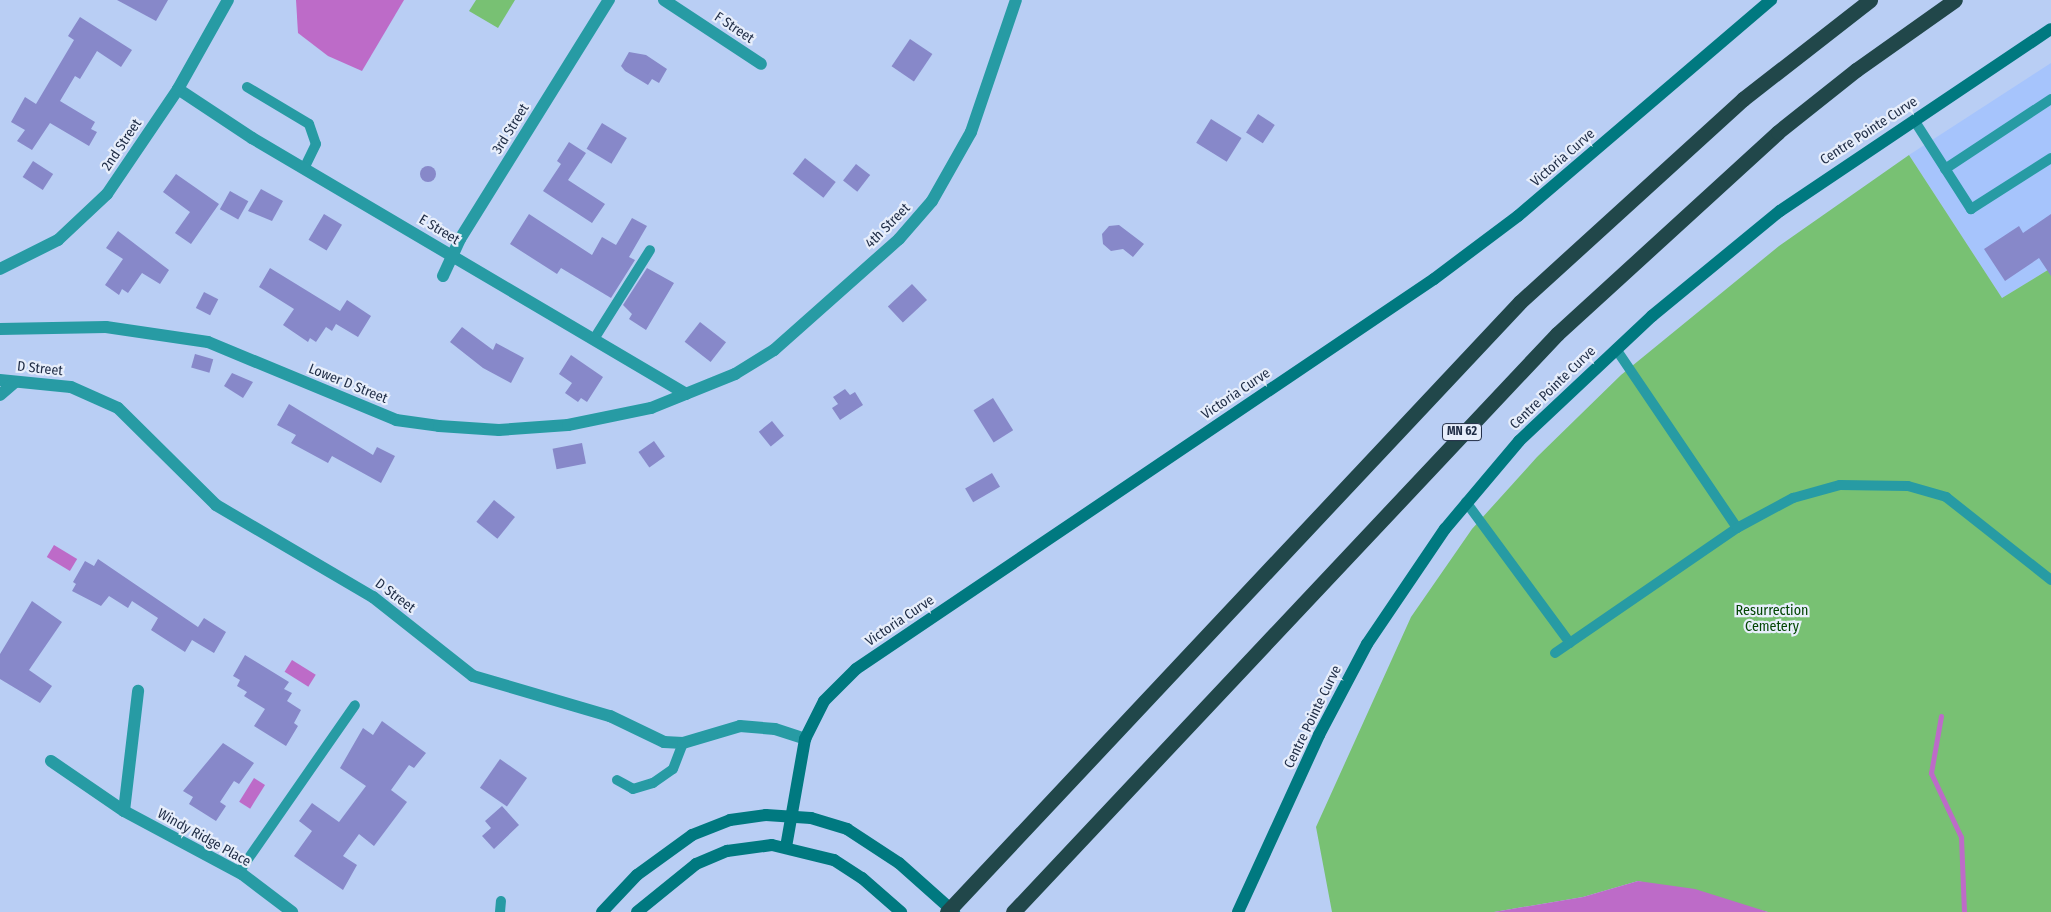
<!DOCTYPE html>
<html>
<head>
<meta charset="utf-8">
<style>
  body { margin:0 }
  #map { position:relative; width:2051px; height:912px; overflow:hidden; background:#b9cef4; font-family:"Fira Sans Condensed",sans-serif }
  div>[style] { position:absolute }
  .built>* { inset:0; background:#a6c4fc }
  .green>* { inset:0; background:#78c173 }
  .water>* { inset:0; background:#bd6bc8; transform-origin:0 0 }
  .stream>* { height:5px; margin:-2.5px; padding:0 2.5px; transform-origin:2.5px; border-radius:2.5px; background:#bd6bc8 }
  .building>* { inset:0; background:#8788c9; transform-origin:0 0 }
  .round { border-radius:50% }
  .lane>* { height:10px; margin:-5px; padding:0 5px; transform-origin:5px; border-radius:5px; background:#279ba4 }
  .street>* { height:12px; margin:-6px; padding:0 6px; transform-origin:6px; border-radius:6px; background:#279ba4 }
  .secondary>* { height:12px; margin:-6px; padding:0 6px; transform-origin:6px; border-radius:6px; background:#007980 }
  .highway>* { height:15px; margin:-7.5px; padding:0 7.5px; transform-origin:7.5px; border-radius:7.5px; background:#21474a }
  span { translate:-50% -50%; white-space:nowrap; text-align:center; line-height:1.15; -webkit-text-stroke:4.5px #e7eefb; paint-order:stroke }
  .shield-label span { padding:1px 4px; background:#e7eefb; border:1px solid; border-radius:4px; -webkit-text-stroke-width:0 }
  .shield-label { font-size:12px; color:#1f2c45; font-weight:700 }
  .street-label { font-size:14px; color:#1f2c45 }
  .park-label { font-size:14px; color:#034603 }
</style>
</head>
<body>
<div id="map">
  <div class="built">
    <div style="clip-path:polygon(2051px 63px,2051px 268px,2002px 298px,1909px 155px)"></div>
  </div>
  <div class="green">
    <div style="clip-path:polygon(476px 0,515px 0,498px 28px,469px 11px)"></div>
    <div style="clip-path:polygon(1909px 155px,2002px 298px,2051px 268px,2051px 912px,1768px 912px,1638px 881px,1583px 897px,1494px 912px,1332px 912px,1316px 827px,1411px 617px,1472px 529px,1537px 457px,1621px 375px,1779px 246px)"></div>
  </div>
  <div class="water">
    <div style="clip-path:polygon(296px 0,404px 0,362px 71px,328px 56px,298px 33px)"></div>
    <div style="left:54px;top:545px;width:27px;height:14px;rotate:31deg"></div>
    <div style="left:292px;top:660px;width:28px;height:14px;rotate:32deg"></div>
    <div style="left:254px;top:778px;width:13px;height:28px;rotate:32deg"></div>
    <div style="clip-path:polygon(1638px 881px,1695px 889px,1768px 912px,1494px 912px,1583px 897px)"></div>
  </div>
  <div class="stream">
    <div style="left:1941px;top:716px;width:58px;rotate:100deg"></div>
    <div style="left:1931px;top:773px;width:71px;rotate:64.9deg"></div>
    <div style="left:1961px;top:837px;width:75px;rotate:87.7deg"></div>
  </div>
  <div class="building">
    <div style="clip-path:polygon(117px 0,168px 0,156px 21px)"></div>
    <div style="clip-path:polygon(80px 17px,132px 50px,121px 67px,97px 51px,80px 79px,75px 76px,60px 101px,95px 122px,91px 129px,97px 132px,89px 146px,50px 123px,32px 150px,17px 141px,25px 130px,11px 122px,25px 97px,36px 104px,74px 40px,68px 36px)"></div>
    <div style="left:910px;top:39px;width:27px;height:33px;rotate:34deg"></div>
    <div style="clip-path:polygon(629px 52px,646px 55px,667px 69px,659px 83px,652px 79px,648px 85px,625px 71px,621px 66px)"></div>
    <div style="left:1258px;top:114px;width:20px;height:22px;rotate:33deg"></div>
    <div style="left:1211px;top:119px;width:36px;height:28px;rotate:32deg"></div>
    <div style="left:602px;top:123px;width:29px;height:30px;rotate:31deg"></div>
    <div style="clip-path:polygon(569px 142px,586px 153px,568px 180px,605px 204px,592px 223px,543px 191px,561px 164px,557px 161px)"></div>
    <div style="left:805px;top:158px;width:39px;height:20px;rotate:38deg"></div>
    <div style="left:33px;top:161px;width:24px;height:19px;rotate:33deg"></div>
    <div style="left:856px;top:164px;width:18px;height:21px;rotate:38deg"></div>
    <div class="round" style="left:420px;top:166px;width:16px;height:16px"></div>
    <div style="clip-path:polygon(176px 174px,219px 204px,191px 244px,175px 233px,190px 212px,163px 192px)"></div>
    <div style="clip-path:polygon(261px 189px,283px 201px,272px 221px,248px 211px)"></div>
    <div style="left:230px;top:191px;width:21px;height:21px;rotate:29deg"></div>
    <div style="left:324px;top:214px;width:21px;height:30px;rotate:31deg"></div>
    <div style="clip-path:polygon(529px 214px,592px 255px,602px 237px,616px 245px,632px 218px,647px 226px,629px 257px,635px 260px,611px 298px,561px 268px,557px 274px,510px 244px)"></div>
    <div style="clip-path:polygon(2051px 214px,2051px 276px,2039px 258px,2005px 281px,1984px 249px,2019px 226px,2023px 233px)"></div>
    <div style="clip-path:polygon(1119px 225px,1144px 244px,1133px 257px,1123px 249px,1111px 251px,1103px 244px,1102px 234px,1109px 226px)"></div>
    <div style="clip-path:polygon(118px 231px,169px 270px,160px 284px,142px 273px,128px 293px,122px 289px,119px 295px,105px 285px,123px 259px,106px 248px)"></div>
    <div style="clip-path:polygon(270px 268px,340px 311px,347px 300px,371px 316px,358px 337px,336px 324px,332px 331px,326px 327px,316px 342px,310px 338px,308px 342px,283px 325px,294px 309px,259px 287px)"></div>
    <div style="clip-path:polygon(647px 268px,674px 283px,646px 330px,629px 319px,632px 314px,623px 305px)"></div>
    <div style="left:912px;top:284px;width:22px;height:33px;rotate:47deg"></div>
    <div style="left:204px;top:292px;width:16px;height:18px;rotate:27deg"></div>
    <div style="left:700px;top:322px;width:33px;height:25px;rotate:38deg"></div>
    <div style="clip-path:polygon(462px 327px,493px 350px,496px 343px,524px 358px,511px 383px,483px 368px,450px 342px)"></div>
    <div style="left:195px;top:354px;width:19px;height:14px;rotate:16deg"></div>
    <div style="clip-path:polygon(571px 355px,603px 377px,587px 402px,581px 398px,578px 402px,565px 393px,572px 383px,559px 374px)"></div>
    <div style="clip-path:polygon(232px 373px,253px 382px,243px 398px,224px 386px)"></div>
    <div style="clip-path:polygon(845px 389px,850px 395px,855px 392px,863px 405px,840px 420px,832px 408px,838px 404px,833px 397px)"></div>
    <div style="left:993px;top:398px;width:38px;height:23px;rotate:58deg"></div>
    <div style="clip-path:polygon(289px 404px,373px 455px,377px 447px,395px 456px,381px 483px,332px 456px,328px 463px,291px 443px,296px 435px,277px 425px)"></div>
    <div style="left:772px;top:421px;width:19px;height:17px;rotate:51deg"></div>
    <div style="left:654px;top:441px;width:19px;height:19px;rotate:55deg"></div>
    <div style="left:582px;top:443px;width:21px;height:30px;rotate:79deg"></div>
    <div style="left:992px;top:473px;width:16px;height:31px;rotate:60deg"></div>
    <div style="left:494px;top:500px;width:27px;height:28px;rotate:39deg"></div>
    <div style="clip-path:polygon(98px 559px,198px 627px,204px 618px,226px 632px,214px 653px,192px 640px,185px 652px,151px 630px,158px 618px,132px 601px,128px 608px,109px 596px,101px 606px,72px 591px,76px 584px,73px 582px,85px 561px,94px 566px)"></div>
    <div style="clip-path:polygon(32px 601px,62px 622px,29px 670px,52px 686px,40px 703px,0 679px,0 654px)"></div>
    <div style="clip-path:polygon(245px 655px,289px 682px,284px 689px,292px 693px,287px 701px,301px 710px,294px 723px,298px 726px,286px 746px,254px 726px,265px 709px,244px 696px,247px 692px,237px 686px,240px 680px,233px 676px)"></div>
    <div style="clip-path:polygon(382px 721px,426px 753px,414px 768px,409px 765px,391px 790px,407px 802px,374px 846px,359px 834px,343px 856px,357px 865px,343px 890px,294px 856px,312px 831px,299px 821px,312px 803px,339px 822px,366px 786px,340px 768px,363px 728px,373px 735px)"></div>
    <div style="clip-path:polygon(223px 743px,254px 763px,239px 784px,234px 781px,220px 802px,226px 806px,216px 821px,189px 804px,193px 797px,183px 791px)"></div>
    <div style="left:500px;top:759px;width:33px;height:35px;rotate:35deg"></div>
    <div style="clip-path:polygon(502px 806px,519px 825px,494px 849px,482px 836px,491px 828px,485px 821px)"></div>
  </div>
  <div class="lane">
    <div style="left:247px;top:87px;width:72px;rotate:30.8deg"></div>
    <div style="left:309px;top:124px;width:21px;rotate:71deg"></div>
    <div style="left:316px;top:144px;width:25px;rotate:116deg"></div>
    <div style="left:1914px;top:120px;width:106px;rotate:57.4deg"></div>
    <div style="left:1971px;top:209px;width:95px;rotate:-32.5deg"></div>
    <div style="left:1945px;top:169px;width:127px;rotate:-33.4deg"></div>
    <div style="left:594px;top:339px;width:105px;rotate:-57.8deg"></div>
    <div style="left:1616px;top:349px;width:216px;rotate:55.9deg"></div>
    <div style="left:1466px;top:502px;width:175px;rotate:53.6deg"></div>
    <div style="left:1555px;top:653px;width:221px;rotate:-34.5deg"></div>
    <div style="left:1737px;top:528px;width:64px;rotate:-28.2deg"></div>
    <div style="left:1793px;top:498px;width:49px;rotate:-15.5deg"></div>
    <div style="left:1840px;top:485px;width:68px;rotate:0.8deg"></div>
    <div style="left:1908px;top:486px;width:40px;rotate:16deg"></div>
    <div style="left:1946px;top:497px;width:134px;rotate:38.3deg"></div>
    <div style="left:617px;top:780px;width:18px;rotate:29deg"></div>
    <div style="left:633px;top:789px;width:21px;rotate:-17deg"></div>
    <div style="left:653px;top:783px;width:24px;rotate:-35deg"></div>
    <div style="left:673px;top:769px;width:28px;rotate:-69deg"></div>
    <div style="left:239px;top:872px;width:203px;rotate:-55.2deg"></div>
    <div style="left:500px;top:912px;width:11px;rotate:-85deg"></div>
  </div>
  <div class="street">
    <div style="left:664px;top:0;width:116px;rotate:33.4deg"></div>
    <div style="left:178px;top:89px;width:89px;rotate:33.5deg"></div>
    <div style="left:252px;top:138px;width:504px;rotate:30.53deg"></div>
    <div style="left:0;top:269px;width:65px;rotate:-26.6deg"></div>
    <div style="left:58px;top:240px;width:67px;rotate:-43.2deg"></div>
    <div style="left:107px;top:194px;width:127px;rotate:-55.9deg"></div>
    <div style="left:178px;top:89px;width:102px;rotate:-60.7deg"></div>
    <div style="left:443px;top:276px;width:41px;rotate:-65.3deg"></div>
    <div style="left:460px;top:239px;width:282px;rotate:-58.1deg"></div>
    <div style="left:0;top:329px;width:106px;rotate:-1.1deg"></div>
    <div style="left:106px;top:327px;width:103px;rotate:8.4deg"></div>
    <div style="left:208px;top:342px;width:204px;rotate:22.5deg"></div>
    <div style="left:396px;top:420px;width:43px;rotate:7.9deg"></div>
    <div style="left:439px;top:426px;width:60px;rotate:3.8deg"></div>
    <div style="left:499px;top:430px;width:69px;rotate:-4.1deg"></div>
    <div style="left:568px;top:425px;width:85px;rotate:-11.6deg"></div>
    <div style="left:651px;top:408px;width:91px;rotate:-22deg"></div>
    <div style="left:735px;top:374px;width:46px;rotate:-31.6deg"></div>
    <div style="left:774px;top:350px;width:167px;rotate:-41.6deg"></div>
    <div style="left:899px;top:239px;width:50px;rotate:-49deg"></div>
    <div style="left:932px;top:201px;width:79px;rotate:-60.5deg"></div>
    <div style="left:971px;top:132px;width:139px;rotate:-71.2deg"></div>
    <div style="left:0;top:380px;width:71px;rotate:5.6deg"></div>
    <div style="left:71px;top:387px;width:51px;rotate:24.1deg"></div>
    <div style="left:118px;top:408px;width:138px;rotate:44.7deg"></div>
    <div style="left:216px;top:505px;width:182px;rotate:30.4deg"></div>
    <div style="left:373px;top:597px;width:127px;rotate:38.3deg"></div>
    <div style="left:473px;top:676px;width:143px;rotate:16.3deg"></div>
    <div style="left:610px;top:716px;width:60px;rotate:25.7deg"></div>
    <div style="left:664px;top:742px;width:19px;rotate:3deg"></div>
    <div style="left:683px;top:743px;width:59px;rotate:-16.6deg"></div>
    <div style="left:740px;top:726px;width:35px;rotate:5deg"></div>
    <div style="left:775px;top:729px;width:32px;rotate:18deg"></div>
    <div style="left:0;top:395px;width:20px;rotate:-41deg"></div>
    <div style="left:51px;top:761px;width:88px;rotate:34.4deg"></div>
    <div style="left:124px;top:811px;width:134px;rotate:28.1deg"></div>
    <div style="left:242px;top:874px;width:63px;rotate:37.2deg"></div>
    <div style="left:124px;top:811px;width:121px;rotate:-83.3deg"></div>
  </div>
  <div class="secondary">
    <div style="left:786px;top:847px;width:110px;rotate:-80deg"></div>
    <div style="left:805px;top:739px;width:42px;rotate:-63.4deg"></div>
    <div style="left:824px;top:701px;width:45px;rotate:-45deg"></div>
    <div style="left:856px;top:669px;width:697px;rotate:-34.01deg"></div>
    <div style="left:1434px;top:279px;width:105px;rotate:-36.9deg"></div>
    <div style="left:1518px;top:216px;width:333px;rotate:-40.5deg"></div>
    <div style="left:602px;top:912px;width:51px;rotate:-46.6deg"></div>
    <div style="left:637px;top:875px;width:68px;rotate:-36deg"></div>
    <div style="left:692px;top:835px;width:41px;rotate:-21.5deg"></div>
    <div style="left:730px;top:820px;width:36px;rotate:-8deg"></div>
    <div style="left:766px;top:815px;width:45px;rotate:3.8deg"></div>
    <div style="left:811px;top:818px;width:38px;rotate:17deg"></div>
    <div style="left:847px;top:829px;width:62px;rotate:33.2deg"></div>
    <div style="left:899px;top:863px;width:74px;rotate:41.7deg"></div>
    <div style="left:637px;top:912px;width:76px;rotate:-39.1deg"></div>
    <div style="left:696px;top:864px;width:34px;rotate:-23deg"></div>
    <div style="left:727px;top:851px;width:45px;rotate:-7.6deg"></div>
    <div style="left:772px;top:845px;width:64px;rotate:13.6deg"></div>
    <div style="left:834px;top:860px;width:33px;rotate:33deg"></div>
    <div style="left:862px;top:878px;width:52px;rotate:41.1deg"></div>
    <div style="left:1238px;top:912px;width:195px;rotate:-65.4deg"></div>
    <div style="left:1319px;top:735px;width:103px;rotate:-62.2deg"></div>
    <div style="left:1367px;top:644px;width:139px;rotate:-55.9deg"></div>
    <div style="left:1445px;top:529px;width:115px;rotate:-49.9deg"></div>
    <div style="left:1519px;top:441px;width:183px;rotate:-43.2deg"></div>
    <div style="left:1652px;top:316px;width:166px;rotate:-39.4deg"></div>
    <div style="left:1780px;top:211px;width:326px;rotate:-33.9deg"></div>
  </div>
  <div class="highway">
    <div style="left:947px;top:912px;width:837px;rotate:-46.79deg"></div>
    <div style="left:1520px;top:302px;width:302px;rotate:-42.3deg"></div>
    <div style="left:1743px;top:99px;width:161px;rotate:-37.9deg"></div>
    <div style="left:1013px;top:912px;width:794px;rotate:-46.74deg"></div>
    <div style="left:1557px;top:334px;width:299px;rotate:-42.4deg"></div>
    <div style="left:1778px;top:132px;width:100px;rotate:-38.5deg"></div>
    <div style="left:1856px;top:70px;width:121px;rotate:-35.3deg"></div>
  </div>
  <div class="shield-label">
    <span style="left:1462px;top:432px">MN 62</span>
  </div>
  <div class="street-label">
    <span style="left:734px;top:28px;rotate:34deg">F Street</span>
    <span style="left:511px;top:129px;rotate:-58deg">3rd Street</span>
    <span style="left:1869px;top:131px;rotate:-33deg">Centre Pointe Curve</span>
    <span style="left:122px;top:145px;rotate:-56deg">2nd Street</span>
    <span style="left:1563px;top:158px;rotate:-41deg">Victoria Curve</span>
    <span style="left:888px;top:226px;rotate:-45deg">4th Street</span>
    <span style="left:439px;top:230px;rotate:31deg">E Street</span>
    <span style="left:40px;top:369px;rotate:6deg">D Street</span>
    <span style="left:348px;top:384px;rotate:22deg">Lower D Street</span>
    <span style="left:1553px;top:388px;rotate:-44deg">Centre Pointe Curve</span>
    <span style="left:1236px;top:394px;rotate:-34deg">Victoria Curve</span>
    <span style="left:395px;top:596px;rotate:37deg">D Street</span>
    <span style="left:900px;top:621px;rotate:-34deg">Victoria Curve</span>
    <span style="left:1313px;top:717px;rotate:-64deg">Centre Pointe Curve</span>
    <span style="left:204px;top:838px;rotate:29deg">Windy Ridge Place</span>
  </div>
  <div class="park-label">
    <span style="left:1772px;top:619px">Resurrection<br>Cemetery</span>
  </div>
</div>
</body>
</html>
